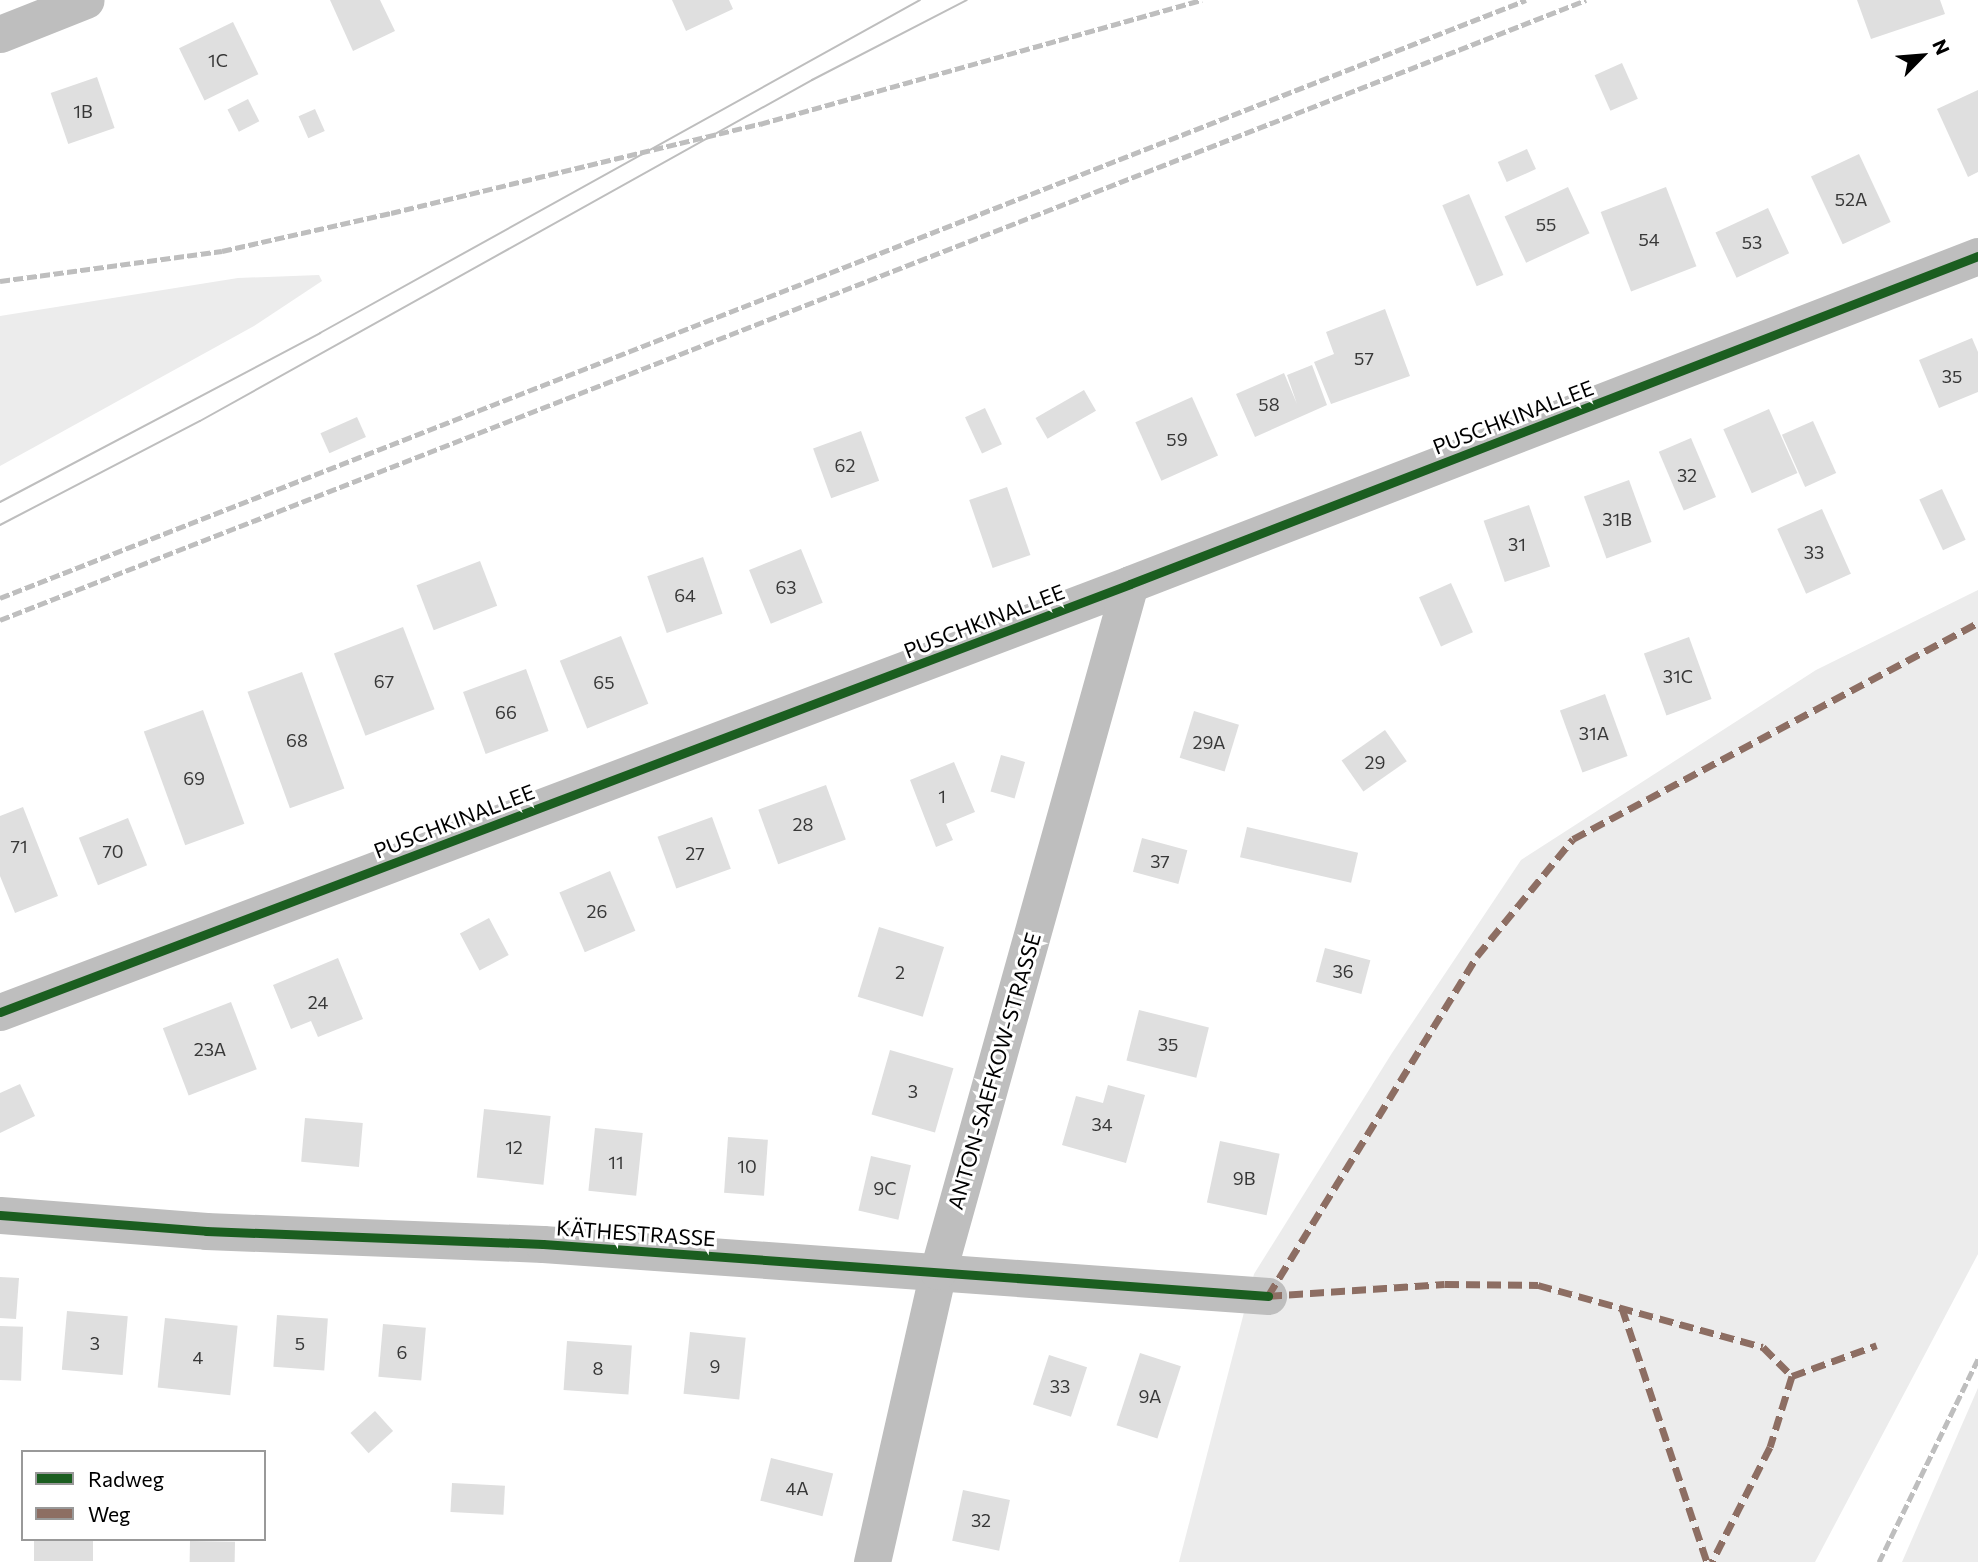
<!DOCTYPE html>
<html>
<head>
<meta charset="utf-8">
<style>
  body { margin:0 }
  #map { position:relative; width:1978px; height:1562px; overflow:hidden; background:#fff; font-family:Commissioner,sans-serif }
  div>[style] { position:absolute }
  .green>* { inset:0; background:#ececec }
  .building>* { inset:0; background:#dfdfdf; transform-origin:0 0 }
  .minor>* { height:37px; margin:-18.5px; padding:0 18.5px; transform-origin:18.5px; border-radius:18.5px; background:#bebebe }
  .tram>* { height:2px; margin:-1px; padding:0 1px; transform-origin:1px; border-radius:1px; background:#bebebe }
  .rail>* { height:5px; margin-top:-2.5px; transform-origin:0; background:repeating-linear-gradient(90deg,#bebebe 0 10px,transparent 0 13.5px) }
  .quiet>* { height:7px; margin-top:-3.5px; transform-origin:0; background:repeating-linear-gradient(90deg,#8d6e63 0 14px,transparent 0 21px) }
  .cycleway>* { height:9px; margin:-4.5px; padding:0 4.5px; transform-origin:4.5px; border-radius:4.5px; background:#1b5e20 }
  span { translate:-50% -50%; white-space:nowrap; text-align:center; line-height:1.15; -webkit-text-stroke:6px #fff; paint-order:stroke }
  .number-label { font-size:18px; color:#383838 }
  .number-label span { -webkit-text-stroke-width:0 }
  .street-label { font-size:21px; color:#000 }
  .legend { position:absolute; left:21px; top:1450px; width:245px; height:91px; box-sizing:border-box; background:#fff; border:2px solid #999; margin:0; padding:9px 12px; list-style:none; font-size:21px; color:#000 }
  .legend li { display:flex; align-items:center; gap:14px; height:35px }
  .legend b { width:35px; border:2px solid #999 }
  .north { position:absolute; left:1887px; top:21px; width:70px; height:70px; -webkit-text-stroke:5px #fff; paint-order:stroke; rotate:65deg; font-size:19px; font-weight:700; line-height:28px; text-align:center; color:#000 }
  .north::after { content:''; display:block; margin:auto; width:24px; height:32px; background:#000; clip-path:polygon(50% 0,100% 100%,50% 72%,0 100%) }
</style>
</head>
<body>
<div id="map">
  <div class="green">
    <div style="clip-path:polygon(319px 275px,322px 281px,254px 326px,0 466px,0 316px,238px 278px)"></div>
    <div style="clip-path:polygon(1978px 590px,1978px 1254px,1815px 1562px,1179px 1562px,1254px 1274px,1392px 1053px,1521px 860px,1816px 670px)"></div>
    <div style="clip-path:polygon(1978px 1388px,1978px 1562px,1902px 1562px)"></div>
  </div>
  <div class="building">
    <div style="clip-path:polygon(330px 0,380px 0,395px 31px,353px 51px)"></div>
    <div style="clip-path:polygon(672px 0,729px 0,733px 9px,686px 31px)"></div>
    <div style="clip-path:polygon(1857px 0,1940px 0,1945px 14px,1871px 39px)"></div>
    <div style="left:233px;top:22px;width:58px;height:60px;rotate:64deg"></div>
    <div style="left:1622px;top:63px;width:39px;height:30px;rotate:66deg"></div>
    <div style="left:97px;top:77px;width:54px;height:49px;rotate:71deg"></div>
    <div style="clip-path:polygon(1978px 90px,1978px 172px,1968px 177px,1937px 109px)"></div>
    <div style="left:248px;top:99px;width:25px;height:23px;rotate:63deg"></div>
    <div style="left:315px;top:109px;width:24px;height:18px;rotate:66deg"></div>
    <div style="left:1527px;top:149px;width:22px;height:32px;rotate:66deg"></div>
    <div style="left:1859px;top:154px;width:75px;height:53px;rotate:65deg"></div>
    <div style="left:1568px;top:187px;width:51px;height:70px;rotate:65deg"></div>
    <div style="left:1666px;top:187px;width:85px;height:70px;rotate:69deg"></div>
    <div style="left:1469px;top:194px;width:88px;height:29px;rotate:67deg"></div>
    <div style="left:1768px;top:208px;width:50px;height:58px;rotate:65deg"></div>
    <div style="clip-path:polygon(1385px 309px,1410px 376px,1331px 404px,1314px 362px,1334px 354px,1326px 332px)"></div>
    <div style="clip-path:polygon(1972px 338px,1978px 352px,1978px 392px,1939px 408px,1919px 360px)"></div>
    <div style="clip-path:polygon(1312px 365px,1327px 405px,1255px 437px,1236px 394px,1284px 373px,1297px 404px,1287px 375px)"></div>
    <div style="left:1084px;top:390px;width:24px;height:56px;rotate:60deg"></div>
    <div style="left:1192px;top:397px;width:64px;height:62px;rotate:66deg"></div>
    <div style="left:985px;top:408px;width:40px;height:22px;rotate:65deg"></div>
    <div style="left:1769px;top:409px;width:70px;height:50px;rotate:66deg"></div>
    <div style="left:357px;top:417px;width:22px;height:40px;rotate:66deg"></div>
    <div style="left:1813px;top:421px;width:57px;height:34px;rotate:66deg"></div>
    <div style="left:861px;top:431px;width:53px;height:51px;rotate:70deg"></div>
    <div style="left:1691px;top:438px;width:64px;height:35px;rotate:67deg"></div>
    <div style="left:1629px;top:480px;width:66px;height:48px;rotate:70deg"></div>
    <div style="left:1007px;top:487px;width:72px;height:40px;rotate:71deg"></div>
    <div style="left:1942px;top:489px;width:56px;height:25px;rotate:65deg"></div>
    <div style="left:1529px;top:505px;width:65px;height:48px;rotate:71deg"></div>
    <div style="left:1822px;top:509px;width:71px;height:49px;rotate:66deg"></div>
    <div style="left:801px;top:549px;width:58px;height:56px;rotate:68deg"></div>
    <div style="left:703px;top:557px;width:60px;height:59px;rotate:71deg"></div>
    <div style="left:480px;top:561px;width:48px;height:68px;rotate:69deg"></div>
    <div style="left:1451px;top:583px;width:54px;height:35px;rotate:66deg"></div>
    <div style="left:403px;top:627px;width:88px;height:74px;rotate:69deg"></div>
    <div style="left:621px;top:636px;width:73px;height:66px;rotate:68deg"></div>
    <div style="left:1689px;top:637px;width:66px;height:48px;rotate:70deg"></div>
    <div style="left:526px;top:669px;width:66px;height:67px;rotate:70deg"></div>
    <div style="left:302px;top:672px;width:124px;height:58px;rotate:70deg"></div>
    <div style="left:1605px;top:694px;width:66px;height:48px;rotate:70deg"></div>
    <div style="left:203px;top:710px;width:121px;height:63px;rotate:70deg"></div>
    <div style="left:1194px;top:711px;width:47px;height:49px;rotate:17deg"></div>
    <div style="left:1385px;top:730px;width:38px;height:53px;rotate:55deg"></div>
    <div style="left:1001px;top:755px;width:25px;height:38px;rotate:16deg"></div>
    <div style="clip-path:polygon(954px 762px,975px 812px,946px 824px,953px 840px,936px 847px,910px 780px)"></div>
    <div style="left:826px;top:785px;width:58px;height:72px;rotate:70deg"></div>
    <div style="clip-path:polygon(23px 807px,58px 896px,15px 913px,0 876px,0 816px)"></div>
    <div style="left:712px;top:817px;width:55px;height:58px;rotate:70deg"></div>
    <div style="left:128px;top:818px;width:51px;height:53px;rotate:68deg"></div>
    <div style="left:1247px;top:827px;width:114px;height:31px;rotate:13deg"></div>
    <div style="left:1142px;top:838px;width:47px;height:35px;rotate:15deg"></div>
    <div style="left:610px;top:871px;width:65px;height:55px;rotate:67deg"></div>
    <div style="left:489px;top:918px;width:42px;height:33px;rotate:62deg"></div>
    <div style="left:879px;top:927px;width:68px;height:73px;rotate:17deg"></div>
    <div style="left:1325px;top:948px;width:47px;height:35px;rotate:15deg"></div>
    <div style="clip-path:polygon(338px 958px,363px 1019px,318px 1037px,311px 1021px,291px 1029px,273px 985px)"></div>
    <div style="left:231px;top:1002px;width:72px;height:73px;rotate:69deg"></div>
    <div style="left:1139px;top:1010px;width:72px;height:52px;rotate:14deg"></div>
    <div style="left:890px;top:1050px;width:66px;height:67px;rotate:16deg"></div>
    <div style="clip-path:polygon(20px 1084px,35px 1116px,0 1133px,0 1093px)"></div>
    <div style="clip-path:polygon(1108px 1085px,1145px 1095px,1126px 1163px,1062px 1145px,1076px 1096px,1103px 1103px)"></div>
    <div style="left:484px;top:1109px;width:67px;height:69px;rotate:6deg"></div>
    <div style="left:305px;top:1118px;width:58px;height:44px;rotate:5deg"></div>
    <div style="left:595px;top:1128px;width:48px;height:63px;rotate:6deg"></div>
    <div style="left:728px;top:1137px;width:40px;height:56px;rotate:4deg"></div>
    <div style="left:1220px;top:1141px;width:61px;height:63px;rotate:12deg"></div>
    <div style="left:871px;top:1156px;width:41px;height:56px;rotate:13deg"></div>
    <div style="clip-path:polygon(0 1277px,19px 1278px,16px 1319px,0 1318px)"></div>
    <div style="left:67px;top:1311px;width:61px;height:59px;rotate:5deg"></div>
    <div style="left:277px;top:1315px;width:51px;height:52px;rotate:4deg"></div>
    <div style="left:165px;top:1318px;width:73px;height:70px;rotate:6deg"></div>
    <div style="left:383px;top:1324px;width:43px;height:53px;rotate:5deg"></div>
    <div style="left:0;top:1326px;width:23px;height:54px;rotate:2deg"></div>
    <div style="left:690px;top:1332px;width:56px;height:62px;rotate:6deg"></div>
    <div style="left:567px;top:1341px;width:65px;height:49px;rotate:4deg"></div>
    <div style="left:1140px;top:1353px;width:43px;height:76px;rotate:18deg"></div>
    <div style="left:1049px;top:1355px;width:40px;height:52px;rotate:18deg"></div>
    <div style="left:375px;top:1411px;width:27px;height:33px;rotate:48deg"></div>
    <div style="left:771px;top:1458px;width:64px;height:44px;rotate:14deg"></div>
    <div style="left:452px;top:1483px;width:53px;height:29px;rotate:3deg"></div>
    <div style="left:963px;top:1490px;width:48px;height:52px;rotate:12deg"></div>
    <div style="left:34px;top:1539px;width:59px;height:22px"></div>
    <div style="left:190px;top:1541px;width:45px;height:21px;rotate:1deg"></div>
  </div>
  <div class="minor">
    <div style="left:0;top:34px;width:92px;rotate:-21.6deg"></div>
    <div style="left:0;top:1012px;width:1208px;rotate:-20.74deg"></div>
    <div style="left:1130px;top:584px;width:909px;rotate:-21.15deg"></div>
    <div style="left:0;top:1215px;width:207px;rotate:4.4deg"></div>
    <div style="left:206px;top:1231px;width:337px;rotate:2.2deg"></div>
    <div style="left:543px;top:1244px;width:727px;rotate:4.1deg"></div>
    <div style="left:872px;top:1562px;width:298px;rotate:-77.2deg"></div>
    <div style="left:938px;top:1271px;width:713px;rotate:-74.39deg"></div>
  </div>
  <div class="tram">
    <div style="left:0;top:502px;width:362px;rotate:-27.8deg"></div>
    <div style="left:320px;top:333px;width:686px;rotate:-29.03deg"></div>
    <div style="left:0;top:525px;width:225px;rotate:-27.5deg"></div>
    <div style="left:200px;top:421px;width:701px;rotate:-29.13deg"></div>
    <div style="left:812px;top:80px;width:174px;rotate:-27.3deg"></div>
  </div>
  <div class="rail">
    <div style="left:0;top:281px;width:224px;rotate:-7.7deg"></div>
    <div style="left:222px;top:251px;width:173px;rotate:-12.7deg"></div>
    <div style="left:391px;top:213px;width:380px;rotate:-13.6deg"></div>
    <div style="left:760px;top:124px;width:459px;rotate:-15.7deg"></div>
    <div style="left:0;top:598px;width:1639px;rotate:-21.4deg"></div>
    <div style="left:0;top:620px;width:1703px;rotate:-21.35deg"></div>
    <div style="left:1879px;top:1562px;width:226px;rotate:-64deg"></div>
  </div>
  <div class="quiet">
    <div style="left:1268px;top:1296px;width:399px;rotate:-58.4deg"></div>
    <div style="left:1477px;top:956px;width:151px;rotate:-50.6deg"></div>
    <div style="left:1573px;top:839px;width:459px;rotate:-28.1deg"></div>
    <div style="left:1268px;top:1296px;width:177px;rotate:-3.9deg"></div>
    <div style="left:1445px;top:1284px;width:93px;rotate:0.6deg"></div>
    <div style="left:1538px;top:1285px;width:233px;rotate:15.4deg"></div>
    <div style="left:1763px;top:1347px;width:41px;rotate:45deg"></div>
    <div style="left:1792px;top:1376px;width:74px;rotate:107.2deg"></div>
    <div style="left:1770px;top:1447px;width:129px;rotate:116.8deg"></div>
    <div style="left:1622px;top:1308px;width:268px;rotate:71.5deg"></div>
    <div style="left:1792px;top:1376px;width:90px;rotate:-20deg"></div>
  </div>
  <div class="cycleway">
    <div style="left:0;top:1012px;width:1208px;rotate:-20.74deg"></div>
    <div style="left:1130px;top:584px;width:909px;rotate:-21.15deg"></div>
    <div style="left:0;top:1215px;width:207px;rotate:4.4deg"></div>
    <div style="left:206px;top:1231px;width:337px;rotate:2.2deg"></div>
    <div style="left:543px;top:1244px;width:727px;rotate:4.1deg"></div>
  </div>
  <div class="number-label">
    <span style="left:218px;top:60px">1C</span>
    <span style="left:83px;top:111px">1B</span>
    <span style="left:1851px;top:199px">52A</span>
    <span style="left:1546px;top:224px">55</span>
    <span style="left:1649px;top:239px">54</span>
    <span style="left:1752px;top:242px">53</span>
    <span style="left:1364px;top:358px">57</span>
    <span style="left:1952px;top:376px">35</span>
    <span style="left:1269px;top:404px">58</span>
    <span style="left:1177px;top:439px">59</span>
    <span style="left:845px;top:465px">62</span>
    <span style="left:1687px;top:475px">32</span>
    <span style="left:1617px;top:519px">31B</span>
    <span style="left:1517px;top:544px">31</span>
    <span style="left:1814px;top:552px">33</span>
    <span style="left:786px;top:587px">63</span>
    <span style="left:685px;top:595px">64</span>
    <span style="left:1678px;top:676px">31C</span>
    <span style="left:384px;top:681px">67</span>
    <span style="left:604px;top:682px">65</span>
    <span style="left:506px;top:712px">66</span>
    <span style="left:1594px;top:733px">31A</span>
    <span style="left:297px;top:740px">68</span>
    <span style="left:1209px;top:742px">29A</span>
    <span style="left:1375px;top:762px">29</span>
    <span style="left:194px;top:778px">69</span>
    <span style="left:942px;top:796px">1</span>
    <span style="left:803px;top:824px">28</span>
    <span style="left:19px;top:846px">71</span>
    <span style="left:113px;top:851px">70</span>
    <span style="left:695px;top:853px">27</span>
    <span style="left:1160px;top:861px">37</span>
    <span style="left:597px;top:911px">26</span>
    <span style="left:1343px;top:971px">36</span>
    <span style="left:900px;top:972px">2</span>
    <span style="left:318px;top:1002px">24</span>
    <span style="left:1168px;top:1044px">35</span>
    <span style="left:210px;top:1049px">23A</span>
    <span style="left:913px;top:1091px">3</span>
    <span style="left:1102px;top:1124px">34</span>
    <span style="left:514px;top:1147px">12</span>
    <span style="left:616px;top:1162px">11</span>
    <span style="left:747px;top:1166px">10</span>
    <span style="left:1244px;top:1178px">9B</span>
    <span style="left:885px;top:1188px">9C</span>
    <span style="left:95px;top:1343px">3</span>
    <span style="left:300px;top:1343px">5</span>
    <span style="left:402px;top:1352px">6</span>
    <span style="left:198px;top:1357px">4</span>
    <span style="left:715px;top:1366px">9</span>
    <span style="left:598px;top:1368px">8</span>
    <span style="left:1060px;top:1386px">33</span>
    <span style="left:1150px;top:1396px">9A</span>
    <span style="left:797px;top:1488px">4A</span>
    <span style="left:981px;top:1520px">32</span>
  </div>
  <div class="street-label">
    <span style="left:1513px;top:417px;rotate:-21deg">PUSCHKINALLEE</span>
    <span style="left:984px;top:621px;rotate:-21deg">PUSCHKINALLEE</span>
    <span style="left:454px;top:821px;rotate:-21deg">PUSCHKINALLEE</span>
    <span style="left:994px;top:1071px;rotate:-74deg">ANTON-SAEFKOW-STRASSE</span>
    <span style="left:636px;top:1233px;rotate:4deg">KÄTHESTRASSE</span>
  </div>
  <ul class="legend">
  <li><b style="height:9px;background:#1b5e20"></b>Radweg</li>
  <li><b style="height:9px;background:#8d6e63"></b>Weg</li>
  </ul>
  <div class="north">N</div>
</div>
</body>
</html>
